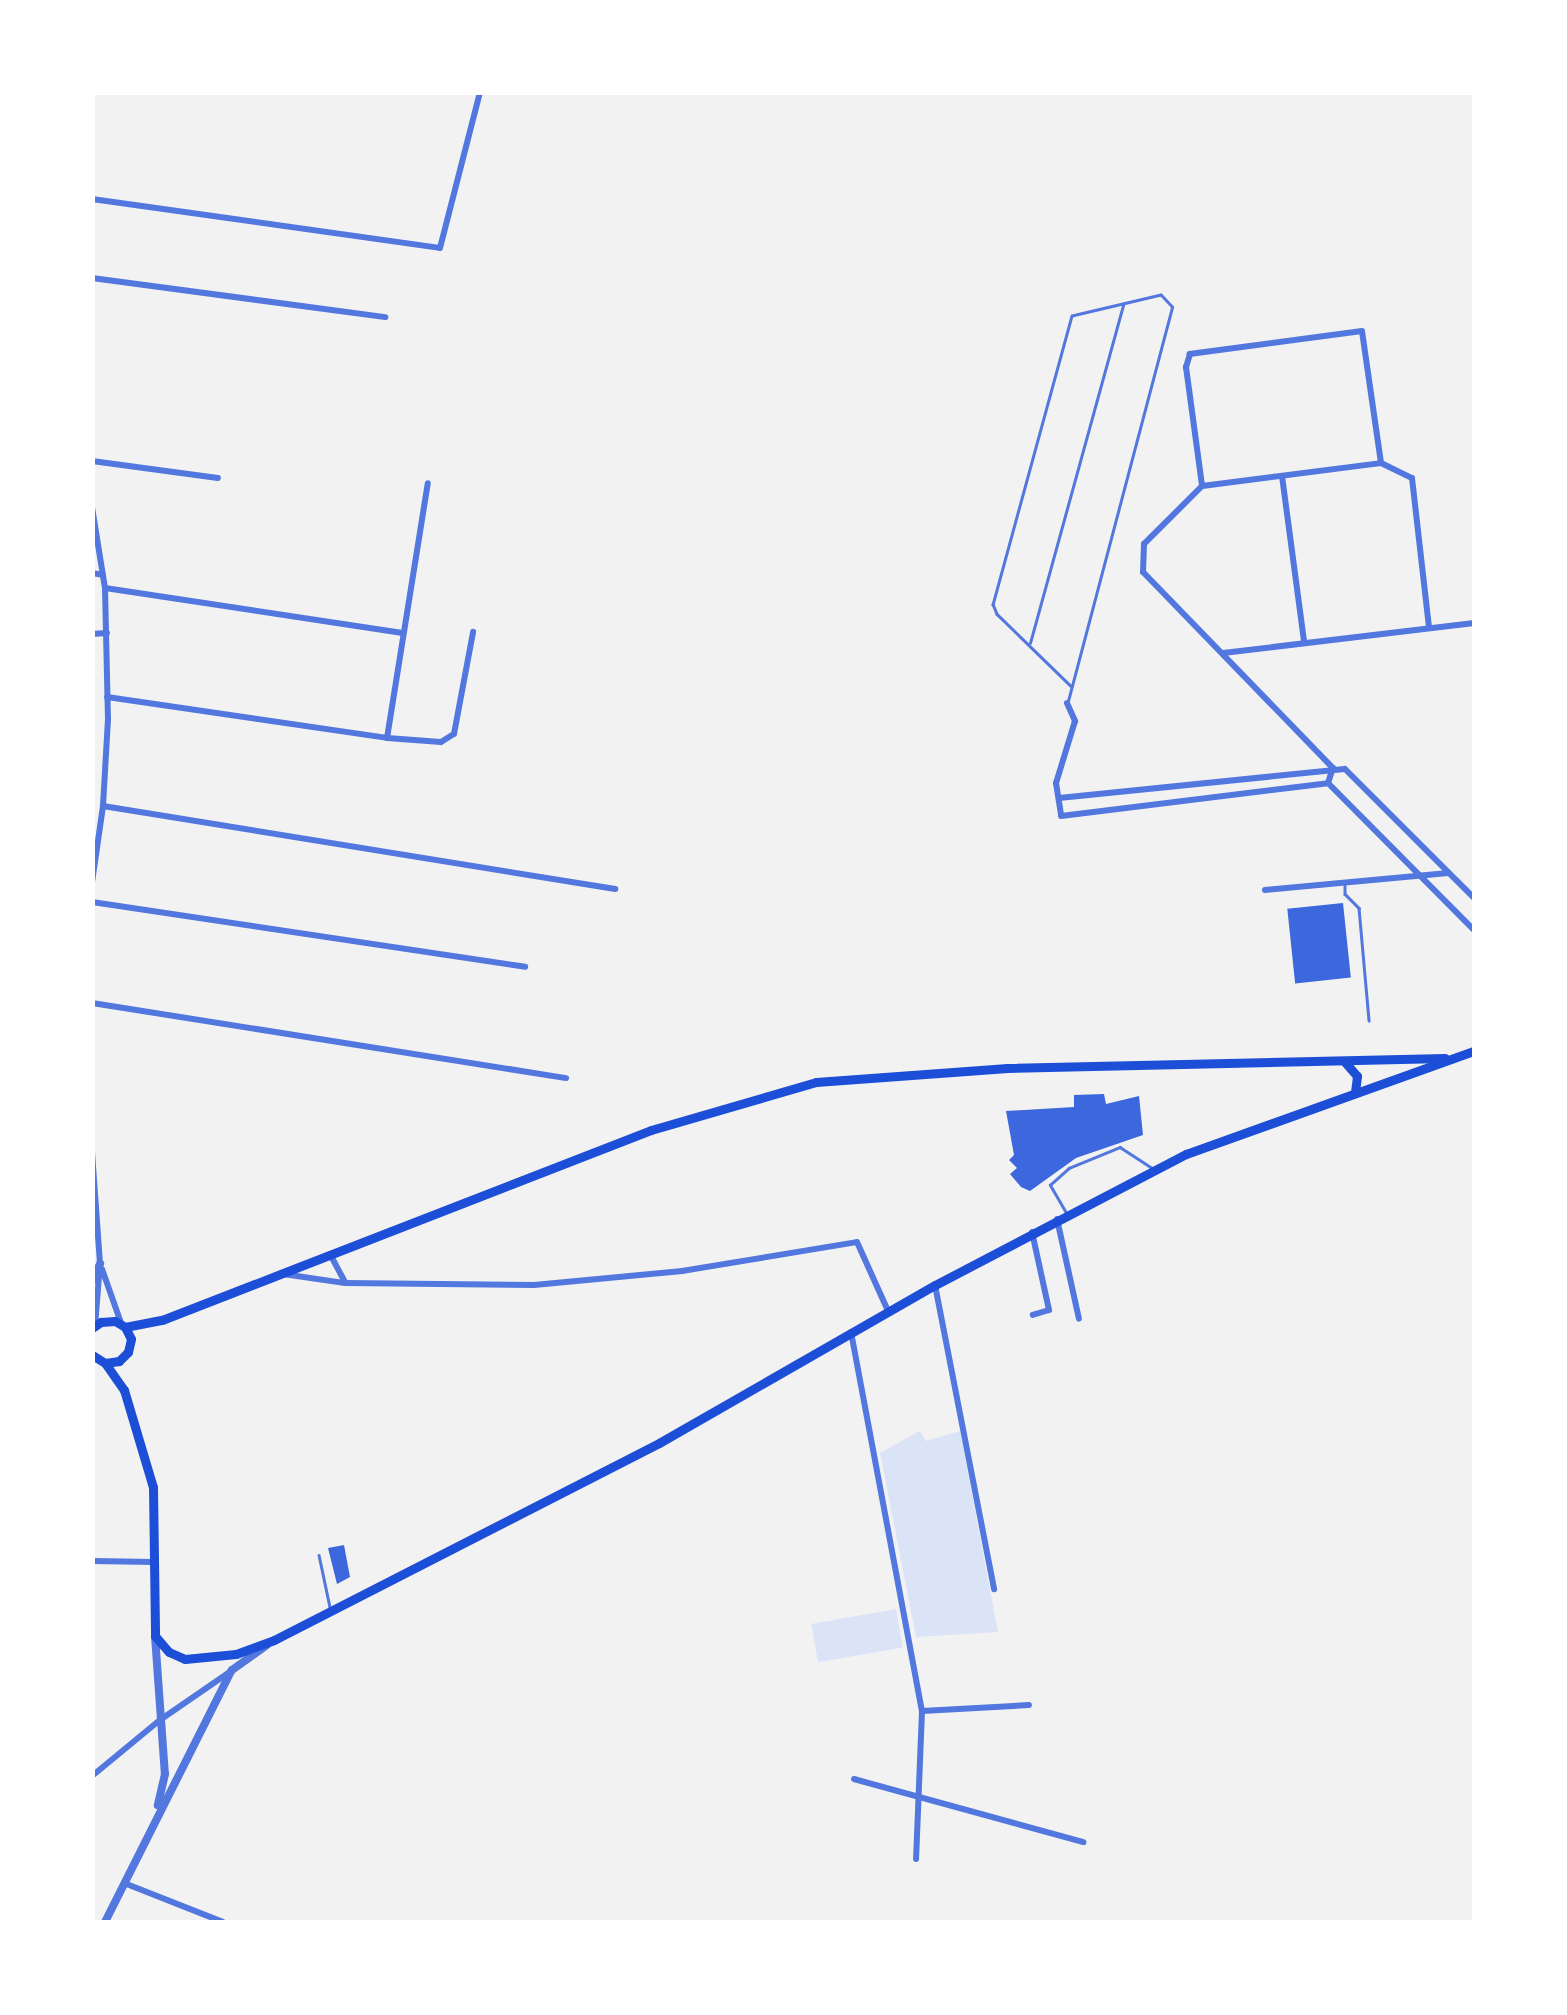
<!DOCTYPE html>
<html>
<head>
<meta charset="utf-8">
<style>
  body { margin:0 }
  #map { position:relative; width:1567px; height:2015px; overflow:hidden; background:#f2f2f2; font-family:Arial,sans-serif }
  div>[style] { position:absolute }
  .green>* { inset:0; background:#dbe4f7; transform-origin:0 0 }
  .building>* { inset:0; background:#3d67dc; transform-origin:0 0 }
  .service>* { height:2.5px; margin:-1.25px; padding:0 1.25px; transform-origin:1.25px; border-radius:1.25px; background:#5277de }
  .minor>* { height:6px; margin:-3px; padding:0 3px; transform-origin:3px; border-radius:3px; background:#5277de }
  .tertiary>* { height:8px; margin:-4px; padding:0 4px; transform-origin:4px; border-radius:4px; background:#5277de }
  .secondary>* { height:9px; margin:-4.5px; padding:0 4.5px; transform-origin:4.5px; border-radius:4.5px; background:#1d4ed8 }
  span { translate:-50% -50%; white-space:nowrap; text-align:center; line-height:1.15; -webkit-text-stroke:8px #fff; paint-order:stroke }
  .frame { position:absolute; inset:0; border:95px solid #fff; pointer-events:none }
</style>
</head>
<body>
<div id="map">
  <div class="green">
    <div style="clip-path:polygon(920px 1431px,926px 1441px,960px 1431px,998px 1632px,916px 1637px,880px 1453px)"></div>
    <div style="left:896px;top:1609px;width:39px;height:86px;rotate:80deg"></div>
  </div>
  <div class="building">
    <div style="left:1343px;top:903px;width:75px;height:56px;rotate:84deg"></div>
    <div style="clip-path:polygon(1104px 1094px,1106px 1104px,1139px 1096px,1143px 1135px,1076px 1158px,1030px 1191px,1021px 1187px,1010px 1174px,1017px 1168px,1009px 1160px,1014px 1155px,1006px 1111px,1074px 1107px,1074px 1095px)"></div>
    <div style="clip-path:polygon(344px 1545px,350px 1577px,337px 1584px,328px 1548px)"></div>
  </div>
  <div class="service">
    <div style="left:1030px;top:643px;width:351px;rotate:-74.6deg"></div>
    <div style="left:1068px;top:701px;width:407px;rotate:-75.2deg"></div>
    <div style="left:1172px;top:307px;width:16px;rotate:-133deg"></div>
    <div style="left:1161px;top:295px;width:91px;rotate:166.7deg"></div>
    <div style="left:1072px;top:316px;width:299px;rotate:105.3deg"></div>
    <div style="left:993px;top:604px;width:11px;rotate:68deg"></div>
    <div style="left:997px;top:614px;width:103px;rotate:44.2deg"></div>
    <div style="left:1345px;top:884px;width:10px;rotate:90deg"></div>
    <div style="left:1345px;top:894px;width:20px;rotate:45deg"></div>
    <div style="left:1359px;top:908px;width:113px;rotate:84.9deg"></div>
    <div style="left:1066px;top:1213px;width:32px;rotate:-120deg"></div>
    <div style="left:1050px;top:1185px;width:25px;rotate:-42deg"></div>
    <div style="left:1069px;top:1168px;width:55px;rotate:-22.4deg"></div>
    <div style="left:1120px;top:1147px;width:38px;rotate:33deg"></div>
    <div style="left:319px;top:1555px;width:53px;rotate:78.1deg"></div>
  </div>
  <div class="minor">
    <div style="left:92px;top:199px;width:351px;rotate:8deg"></div>
    <div style="left:440px;top:248px;width:161px;rotate:-75.6deg"></div>
    <div style="left:92px;top:278px;width:296px;rotate:7.6deg"></div>
    <div style="left:92px;top:461px;width:127px;rotate:7.7deg"></div>
    <div style="left:1381px;top:463px;width:34px;rotate:26deg"></div>
    <div style="left:1412px;top:478px;width:150px;rotate:83.5deg"></div>
    <div style="left:1282px;top:476px;width:166px;rotate:82.4deg"></div>
    <div style="left:1202px;top:486px;width:180px;rotate:-7.3deg"></div>
    <div style="left:1381px;top:463px;width:133px;rotate:-98.2deg"></div>
    <div style="left:1362px;top:331px;width:174px;rotate:172.4deg"></div>
    <div style="left:1190px;top:354px;width:14px;rotate:107deg"></div>
    <div style="left:1186px;top:367px;width:120px;rotate:82.3deg"></div>
    <div style="left:1202px;top:486px;width:82px;rotate:135deg"></div>
    <div style="left:1144px;top:544px;width:28px;rotate:92deg"></div>
    <div style="left:1143px;top:572px;width:273px;rotate:45.9deg"></div>
    <div style="left:92px;top:507px;width:82px;rotate:80.9deg"></div>
    <div style="left:105px;top:588px;width:131px;rotate:88.7deg"></div>
    <div style="left:108px;top:719px;width:87px;rotate:93.3deg"></div>
    <div style="left:103px;top:806px;width:77px;rotate:98.2deg"></div>
    <div style="left:92px;top:573px;width:11px;rotate:10deg"></div>
    <div style="left:105px;top:588px;width:301px;rotate:8.6deg"></div>
    <div style="left:92px;top:634px;width:15px;rotate:-4deg"></div>
    <div style="left:1223px;top:653px;width:253px;rotate:-6.8deg"></div>
    <div style="left:107px;top:697px;width:283px;rotate:8.3deg"></div>
    <div style="left:387px;top:738px;width:258px;rotate:-80.9deg"></div>
    <div style="left:1067px;top:703px;width:20px;rotate:66deg"></div>
    <div style="left:1075px;top:721px;width:65px;rotate:107deg"></div>
    <div style="left:1056px;top:783px;width:33px;rotate:81deg"></div>
    <div style="left:1061px;top:816px;width:269px;rotate:-7deg"></div>
    <div style="left:1328px;top:783px;width:16px;rotate:-72deg"></div>
    <div style="left:387px;top:738px;width:54px;rotate:4.2deg"></div>
    <div style="left:441px;top:742px;width:15px;rotate:-32deg"></div>
    <div style="left:454px;top:734px;width:104px;rotate:-79.4deg"></div>
    <div style="left:1328px;top:783px;width:207px;rotate:45.2deg"></div>
    <div style="left:1059px;top:798px;width:287px;rotate:-5.8deg"></div>
    <div style="left:1345px;top:769px;width:182px;rotate:45deg"></div>
    <div style="left:103px;top:806px;width:519px;rotate:9.21deg"></div>
    <div style="left:1265px;top:890px;width:184px;rotate:-5.3deg"></div>
    <div style="left:92px;top:902px;width:438px;rotate:8.5deg"></div>
    <div style="left:92px;top:1003px;width:480px;rotate:9deg"></div>
    <div style="left:92px;top:1152px;width:112px;rotate:85.9deg"></div>
    <div style="left:100px;top:1264px;width:62px;rotate:94.6deg"></div>
    <div style="left:1057px;top:1219px;width:102px;rotate:77.6deg"></div>
    <div style="left:1032px;top:1232px;width:80px;rotate:77.7deg"></div>
    <div style="left:1049px;top:1310px;width:17px;rotate:163deg"></div>
    <div style="left:330px;top:1254px;width:32px;rotate:62deg"></div>
    <div style="left:102px;top:1269px;width:57px;rotate:70.6deg"></div>
    <div style="left:283px;top:1274px;width:63px;rotate:8.3deg"></div>
    <div style="left:345px;top:1283px;width:189px;rotate:0.6deg"></div>
    <div style="left:534px;top:1285px;width:149px;rotate:-5.4deg"></div>
    <div style="left:682px;top:1271px;width:177px;rotate:-9.4deg"></div>
    <div style="left:857px;top:1242px;width:76px;rotate:65.8deg"></div>
    <div style="left:935px;top:1285px;width:310px;rotate:79deg"></div>
    <div style="left:851px;top:1332px;width:386px;rotate:79.4deg"></div>
    <div style="left:922px;top:1711px;width:148px;rotate:92.3deg"></div>
    <div style="left:92px;top:1561px;width:62px;rotate:0.9deg"></div>
    <div style="left:922px;top:1711px;width:107px;rotate:-3.2deg"></div>
    <div style="left:92px;top:1776px;width:88px;rotate:-39.5deg"></div>
    <div style="left:160px;top:1720px;width:86px;rotate:-34.6deg"></div>
    <div style="left:854px;top:1779px;width:238px;rotate:15.4deg"></div>
    <div style="left:124px;top:1883px;width:106px;rotate:21.5deg"></div>
  </div>
  <div class="tertiary">
    <div style="left:92px;top:1282px;width:20px;rotate:-66deg"></div>
    <div style="left:155px;top:1636px;width:138px;rotate:85.9deg"></div>
    <div style="left:165px;top:1774px;width:32px;rotate:103deg"></div>
    <div style="left:105px;top:1922px;width:282px;rotate:-63.3deg"></div>
    <div style="left:232px;top:1670px;width:43px;rotate:-35.5deg"></div>
  </div>
  <div class="secondary">
    <div style="left:1344px;top:1061px;width:20px;rotate:49deg"></div>
    <div style="left:1357px;top:1076px;width:17px;rotate:97deg"></div>
    <div style="left:125px;top:1327px;width:38px;rotate:-11deg"></div>
    <div style="left:162px;top:1320px;width:525px;rotate:-21.23deg"></div>
    <div style="left:651px;top:1130px;width:172px;rotate:-16.2deg"></div>
    <div style="left:816px;top:1082px;width:192px;rotate:-4.2deg"></div>
    <div style="left:1007px;top:1068px;width:438px;rotate:-1.3deg"></div>
    <div style="left:92px;top:1328px;width:11px;rotate:-34deg"></div>
    <div style="left:101px;top:1322px;width:14px;rotate:-4deg"></div>
    <div style="left:115px;top:1321px;width:12px;rotate:31deg"></div>
    <div style="left:125px;top:1327px;width:13px;rotate:63deg"></div>
    <div style="left:131px;top:1339px;width:13px;rotate:103deg"></div>
    <div style="left:128px;top:1352px;width:13px;rotate:135deg"></div>
    <div style="left:119px;top:1361px;width:14px;rotate:172deg"></div>
    <div style="left:105px;top:1363px;width:15px;rotate:-148deg"></div>
    <div style="left:105px;top:1363px;width:33px;rotate:55deg"></div>
    <div style="left:124px;top:1390px;width:101px;rotate:73.4deg"></div>
    <div style="left:153px;top:1487px;width:149px;rotate:89.2deg"></div>
    <div style="left:155px;top:1636px;width:21px;rotate:49deg"></div>
    <div style="left:169px;top:1652px;width:17px;rotate:24deg"></div>
    <div style="left:185px;top:1659px;width:51px;rotate:-5.6deg"></div>
    <div style="left:236px;top:1654px;width:40px;rotate:-20.2deg"></div>
    <div style="left:274px;top:1640px;width:432px;rotate:-27.1deg"></div>
    <div style="left:659px;top:1443px;width:318px;rotate:-29.8deg"></div>
    <div style="left:935px;top:1285px;width:283px;rotate:-27.6deg"></div>
    <div style="left:1186px;top:1154px;width:306px;rotate:-19.7deg"></div>
  </div>
  <div class="frame"></div>
</div>
</body>
</html>
